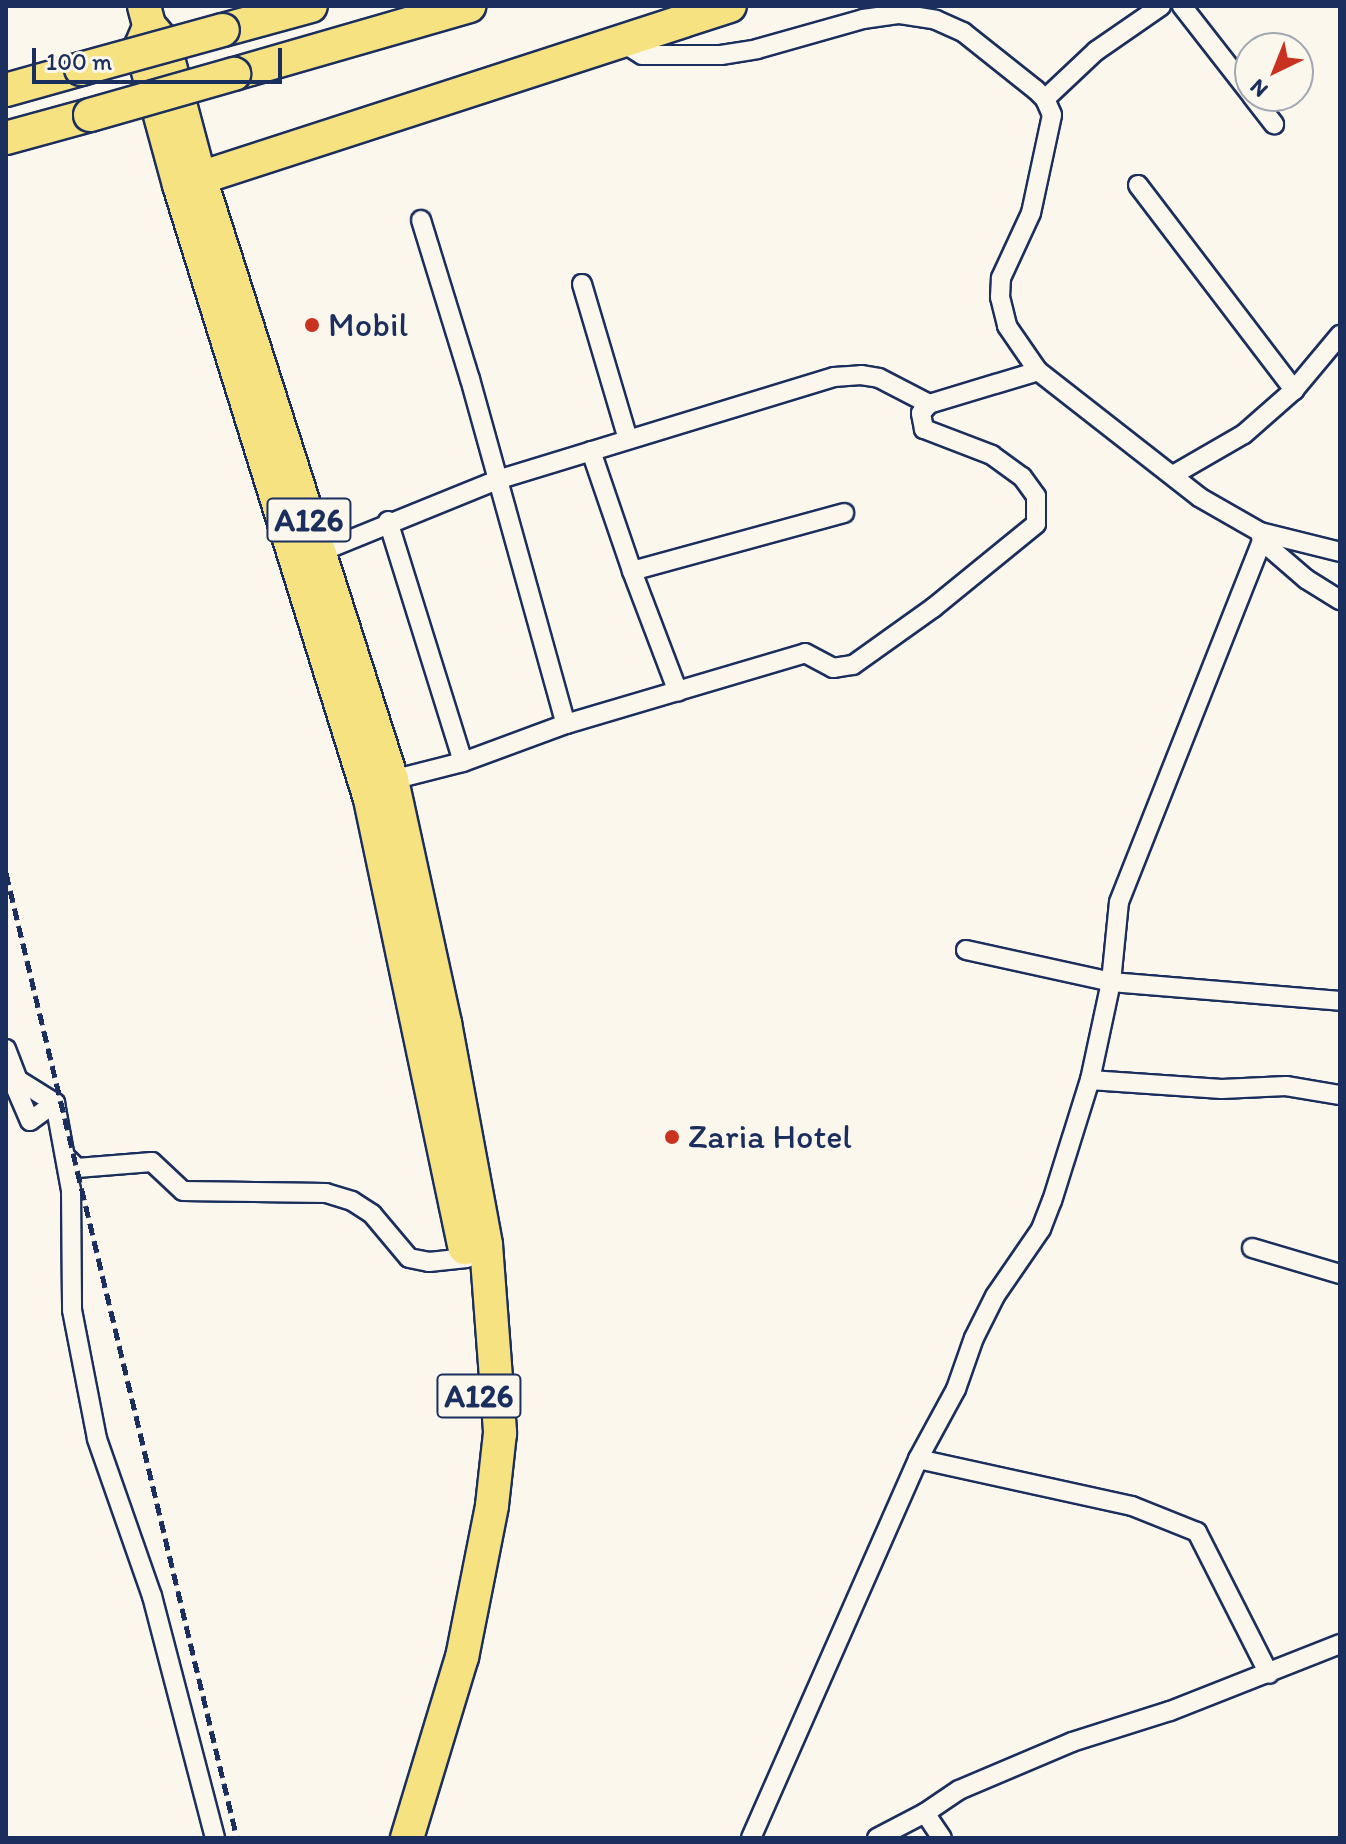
<!DOCTYPE html>
<html>
<head>
<meta charset="utf-8">
<style>
  body { margin:0 }
  #map { position:relative; width:1346px; height:1844px; overflow:hidden; background:#fbf7ec; font-family:Itim,sans-serif }
  div>[style] { position:absolute }
  .roads { filter:drop-shadow(2px 0 #1b2f5e) drop-shadow(-2px 0 #1b2f5e) drop-shadow(0 2px #1b2f5e) drop-shadow(0 -2px #1b2f5e) }
  .minor>* { height:18px; margin:-9px; padding:0 9px; transform-origin:9px; border-radius:9px; background:#fbf7ec }
  .trunk>* { height:32px; margin:-16px; padding:0 16px; transform-origin:16px; border-radius:16px; background:#f7e281 }
  .rail>* { height:5px; margin-top:-2.5px; transform-origin:0; background:repeating-linear-gradient(90deg,#1b2f5e 0 12px,transparent 0 18px) }
  .bridges { filter:drop-shadow(2px 0 #1b2f5e) drop-shadow(-2px 0 #1b2f5e) drop-shadow(0 2px #1b2f5e) drop-shadow(0 -2px #1b2f5e) }
  .trunk-bridge>* { height:32px; margin:-16px; padding:0 16px; transform-origin:16px; border-radius:16px; background:#f7e281 }
  .dots>* { width:22px; height:22px; translate:-50% -50%; box-sizing:border-box; border:4px solid #fbf7ec; border-radius:50% }
  span { translate:-50% -50%; white-space:nowrap; text-align:center; line-height:1.15; -webkit-text-stroke:6px #fbf7ec; paint-order:stroke }
  .shield-label span { padding:2px 6px; background:#fbf7ec; border:2px solid; border-radius:6px; -webkit-text-stroke-width:0 }
  .shield-label { font-size:32px; color:#1b2f5e; font-weight:700 }
  .poi-label { font-size:34px; color:#1b2f5e }
  .left { translate:0 -50%; text-align:left }
  .frame { position:absolute; inset:0; border:8px solid #1b2f5e; pointer-events:none }
  .north { position:absolute; left:1234px; top:32px; width:80px; height:80px; box-sizing:border-box; background:#fbf7ec; border:2px solid #a1a7b3; border-radius:50%; rotate:223deg; font-size:22px; font-weight:700; line-height:32px; text-align:center; color:#1b2f5e }
  .north::after { content:''; display:block; margin:auto; width:28px; height:36px; background:#c8321e; clip-path:polygon(50% 0,100% 100%,50% 72%,0 100%) }
  .scale { position:absolute; left:32px; top:48px; width:250px; height:36px; box-sizing:border-box; border:4px solid #1b2f5e; border-top:0; padding-left:10px; font-size:24px; line-height:28px; white-space:nowrap; color:#1b2f5e; -webkit-text-stroke:6px #fbf7ec; paint-order:stroke }
</style>
</head>
<body>
<div id="map">
  <div class="roads">
    <div class="minor">
      <div style="left:1182px;top:6px;width:110px;rotate:52deg"></div>
      <div style="left:620px;top:41px;width:26px;rotate:32deg"></div>
      <div style="left:642px;top:55px;width:79px"></div>
      <div style="left:721px;top:55px;width:36px;rotate:-9deg"></div>
      <div style="left:757px;top:49px;width:110px;rotate:-15.8deg"></div>
      <div style="left:863px;top:19px;width:37px;rotate:-8deg"></div>
      <div style="left:900px;top:14px;width:36px;rotate:9deg"></div>
      <div style="left:936px;top:20px;width:30px;rotate:24deg"></div>
      <div style="left:963px;top:32px;width:93px;rotate:38.5deg"></div>
      <div style="left:1036px;top:90px;width:13px;rotate:45deg"></div>
      <div style="left:1045px;top:99px;width:17px;rotate:66deg"></div>
      <div style="left:1052px;top:115px;width:100px;rotate:102.1deg"></div>
      <div style="left:1031px;top:213px;width:72px;rotate:114.8deg"></div>
      <div style="left:1001px;top:278px;width:19px;rotate:93deg"></div>
      <div style="left:1000px;top:297px;width:30px;rotate:76deg"></div>
      <div style="left:1007px;top:326px;width:55px;rotate:55.4deg"></div>
      <div style="left:1038px;top:371px;width:204px;rotate:38deg"></div>
      <div style="left:1199px;top:497px;width:70px;rotate:29.8deg"></div>
      <div style="left:1260px;top:532px;width:82px;rotate:14deg"></div>
      <div style="left:1252px;top:96px;width:36px;rotate:52deg"></div>
      <div style="left:1045px;top:99px;width:70px;rotate:-43.3deg"></div>
      <div style="left:1096px;top:51px;width:79px;rotate:-34.7deg"></div>
      <div style="left:1138px;top:185px;width:258px;rotate:52.7deg"></div>
      <div style="left:421px;top:220px;width:166px;rotate:72.9deg"></div>
      <div style="left:470px;top:379px;width:358px;rotate:74.5deg"></div>
      <div style="left:582px;top:284px;width:162px;rotate:73.5deg"></div>
      <div style="left:591px;top:451px;width:127px;rotate:71.1deg"></div>
      <div style="left:632px;top:571px;width:129px;rotate:69.2deg"></div>
      <div style="left:1173px;top:475px;width:82px;rotate:-30deg"></div>
      <div style="left:1244px;top:434px;width:67px;rotate:-41.3deg"></div>
      <div style="left:1294px;top:390px;width:72px;rotate:-50.1deg"></div>
      <div style="left:388px;top:521px;width:252px;rotate:72.7deg"></div>
      <div style="left:1262px;top:541px;width:58px;rotate:40.8deg"></div>
      <div style="left:1306px;top:579px;width:40px;rotate:32deg"></div>
      <div style="left:320px;top:552px;width:191px;rotate:-22.1deg"></div>
      <div style="left:497px;top:480px;width:352px;rotate:-17deg"></div>
      <div style="left:834px;top:377px;width:27px;rotate:-4deg"></div>
      <div style="left:861px;top:375px;width:18px;rotate:9deg"></div>
      <div style="left:879px;top:378px;width:56px;rotate:27.5deg"></div>
      <div style="left:929px;top:404px;width:114px;rotate:-16.8deg"></div>
      <div style="left:632px;top:571px;width:220px;rotate:-15.3deg"></div>
      <div style="left:392px;top:780px;width:73px;rotate:-14.2deg"></div>
      <div style="left:463px;top:762px;width:110px;rotate:-20.3deg"></div>
      <div style="left:566px;top:724px;width:249px;rotate:-16.5deg"></div>
      <div style="left:805px;top:653px;width:32px;rotate:28deg"></div>
      <div style="left:833px;top:668px;width:20px;rotate:-9deg"></div>
      <div style="left:853px;top:665px;width:98px;rotate:-35.5deg"></div>
      <div style="left:933px;top:608px;width:133px;rotate:-39.2deg"></div>
      <div style="left:1036px;top:524px;width:28px;rotate:-90deg"></div>
      <div style="left:1036px;top:496px;width:24px;rotate:-126deg"></div>
      <div style="left:1022px;top:477px;width:37px;rotate:-144deg"></div>
      <div style="left:992px;top:455px;width:73px;rotate:-159.1deg"></div>
      <div style="left:924px;top:429px;width:16px;rotate:-101deg"></div>
      <div style="left:921px;top:413px;width:12px;rotate:-48deg"></div>
      <div style="left:966px;top:950px;width:148px;rotate:12.4deg"></div>
      <div style="left:1111px;top:982px;width:230px;rotate:4.7deg"></div>
      <div style="left:6px;top:1049px;width:33px;rotate:69deg"></div>
      <div style="left:18px;top:1080px;width:44px;rotate:31.9deg"></div>
      <div style="left:55px;top:1103px;width:88px;rotate:79.6deg"></div>
      <div style="left:71px;top:1190px;width:120px;rotate:89.5deg"></div>
      <div style="left:72px;top:1310px;width:131px;rotate:79deg"></div>
      <div style="left:97px;top:1439px;width:166px;rotate:70.7deg"></div>
      <div style="left:152px;top:1596px;width:250px;rotate:75.4deg"></div>
      <div style="left:10px;top:1075px;width:50px;rotate:66.5deg"></div>
      <div style="left:30px;top:1121px;width:31px;rotate:-36deg"></div>
      <div style="left:1090px;top:1080px;width:132px;rotate:3.9deg"></div>
      <div style="left:1222px;top:1089px;width:64px;rotate:-2.7deg"></div>
      <div style="left:1286px;top:1086px;width:55px;rotate:9.5deg"></div>
      <div style="left:67px;top:1158px;width:14px;rotate:45deg"></div>
      <div style="left:77px;top:1168px;width:75px;rotate:-4.6deg"></div>
      <div style="left:152px;top:1162px;width:42px;rotate:43.1deg"></div>
      <div style="left:183px;top:1191px;width:143px;rotate:0.8deg"></div>
      <div style="left:326px;top:1193px;width:27px;rotate:17deg"></div>
      <div style="left:352px;top:1201px;width:24px;rotate:33deg"></div>
      <div style="left:372px;top:1214px;width:57px;rotate:49.9deg"></div>
      <div style="left:409px;top:1258px;width:20px;rotate:11deg"></div>
      <div style="left:429px;top:1262px;width:38px;rotate:-6deg"></div>
      <div style="left:1252px;top:1248px;width:92px;rotate:16.5deg"></div>
      <div style="left:918px;top:1459px;width:219px;rotate:12.4deg"></div>
      <div style="left:1132px;top:1506px;width:70px;rotate:21.8deg"></div>
      <div style="left:1197px;top:1532px;width:159px;rotate:63.1deg"></div>
      <div style="left:925px;top:1813px;width:30px;rotate:56deg"></div>
      <div style="left:751px;top:1838px;width:414px;rotate:-66.2deg"></div>
      <div style="left:918px;top:1459px;width:80px;rotate:-61.5deg"></div>
      <div style="left:956px;top:1389px;width:54px;rotate:-70.6deg"></div>
      <div style="left:974px;top:1338px;width:47px;rotate:-63.4deg"></div>
      <div style="left:995px;top:1296px;width:81px;rotate:-55.5deg"></div>
      <div style="left:1041px;top:1229px;width:30px;rotate:-69deg"></div>
      <div style="left:1052px;top:1201px;width:127px;rotate:-72.6deg"></div>
      <div style="left:1090px;top:1080px;width:100px;rotate:-77.9deg"></div>
      <div style="left:1111px;top:982px;width:80px;rotate:-84.3deg"></div>
      <div style="left:1119px;top:902px;width:388px;rotate:-68.4deg"></div>
      <div style="left:1262px;top:541px;width:9px;rotate:-103deg"></div>
      <div style="left:877px;top:1838px;width:54px;rotate:-27.5deg"></div>
      <div style="left:925px;top:1813px;width:41px;rotate:-34.1deg"></div>
      <div style="left:959px;top:1790px;width:123px;rotate:-23deg"></div>
      <div style="left:1072px;top:1742px;width:103px;rotate:-17.6deg"></div>
      <div style="left:1170px;top:1711px;width:183px;rotate:-21.5deg"></div>
    </div>
    <div class="trunk">
      <div style="left:144px;top:6px;width:20px;rotate:75deg"></div>
      <div style="left:149px;top:25px;width:23px;rotate:50deg"></div>
      <div style="left:164px;top:43px;width:140px;rotate:75.1deg"></div>
      <div style="left:200px;top:178px;width:632px;rotate:72.31deg"></div>
      <div style="left:392px;top:780px;width:249px;rotate:77.7deg"></div>
      <div style="left:445px;top:1023px;width:226px;rotate:79.5deg"></div>
      <div style="left:486px;top:1245px;width:189px;rotate:85.7deg"></div>
      <div style="left:500px;top:1433px;width:73px;rotate:96.3deg"></div>
      <div style="left:492px;top:1506px;width:154px;rotate:101.2deg"></div>
      <div style="left:462px;top:1657px;width:189px;rotate:106.9deg"></div>
      <div style="left:149px;top:27px;width:21px;rotate:113deg"></div>
      <div style="left:141px;top:46px;width:144px;rotate:74.7deg"></div>
      <div style="left:179px;top:185px;width:643px;rotate:72.72deg"></div>
      <div style="left:370px;top:799px;width:459px;rotate:78.1deg"></div>
      <div style="left:223px;top:30px;width:91px;rotate:-15.3deg"></div>
      <div style="left:234px;top:74px;width:245px;rotate:-16.1deg"></div>
      <div style="left:6px;top:90px;width:78px;rotate:-15.6deg"></div>
      <div style="left:6px;top:138px;width:87px;rotate:-15.3deg"></div>
      <div style="left:200px;top:178px;width:557px;rotate:-17.98deg"></div>
    </div>
  </div>
  <div class="rail">
    <div style="left:6px;top:873px;width:992px;rotate:76.54deg"></div>
  </div>
  <div class="bridges">
    <div class="trunk-bridge">
      <div style="left:81px;top:69px;width:147px;rotate:-15.4deg"></div>
      <div style="left:90px;top:115px;width:150px;rotate:-15.9deg"></div>
    </div>
  </div>
  <div class="dots">
    <div style="left:312px;top:325px;background:#c8321e"></div>
    <div style="left:672px;top:1137px;background:#c8321e"></div>
  </div>
  <div class="shield-label">
    <span style="left:309px;top:520px">A126</span>
    <span style="left:479px;top:1396px">A126</span>
  </div>
  <div class="poi-label">
    <span class="left" style="left:328px;top:325px">Mobil</span>
    <span class="left" style="left:688px;top:1137px">Zaria Hotel</span>
  </div>
  <div class="frame"></div>
  <div class="north">N</div>
  <div class="scale">100 m</div>
</div>
</body>
</html>
